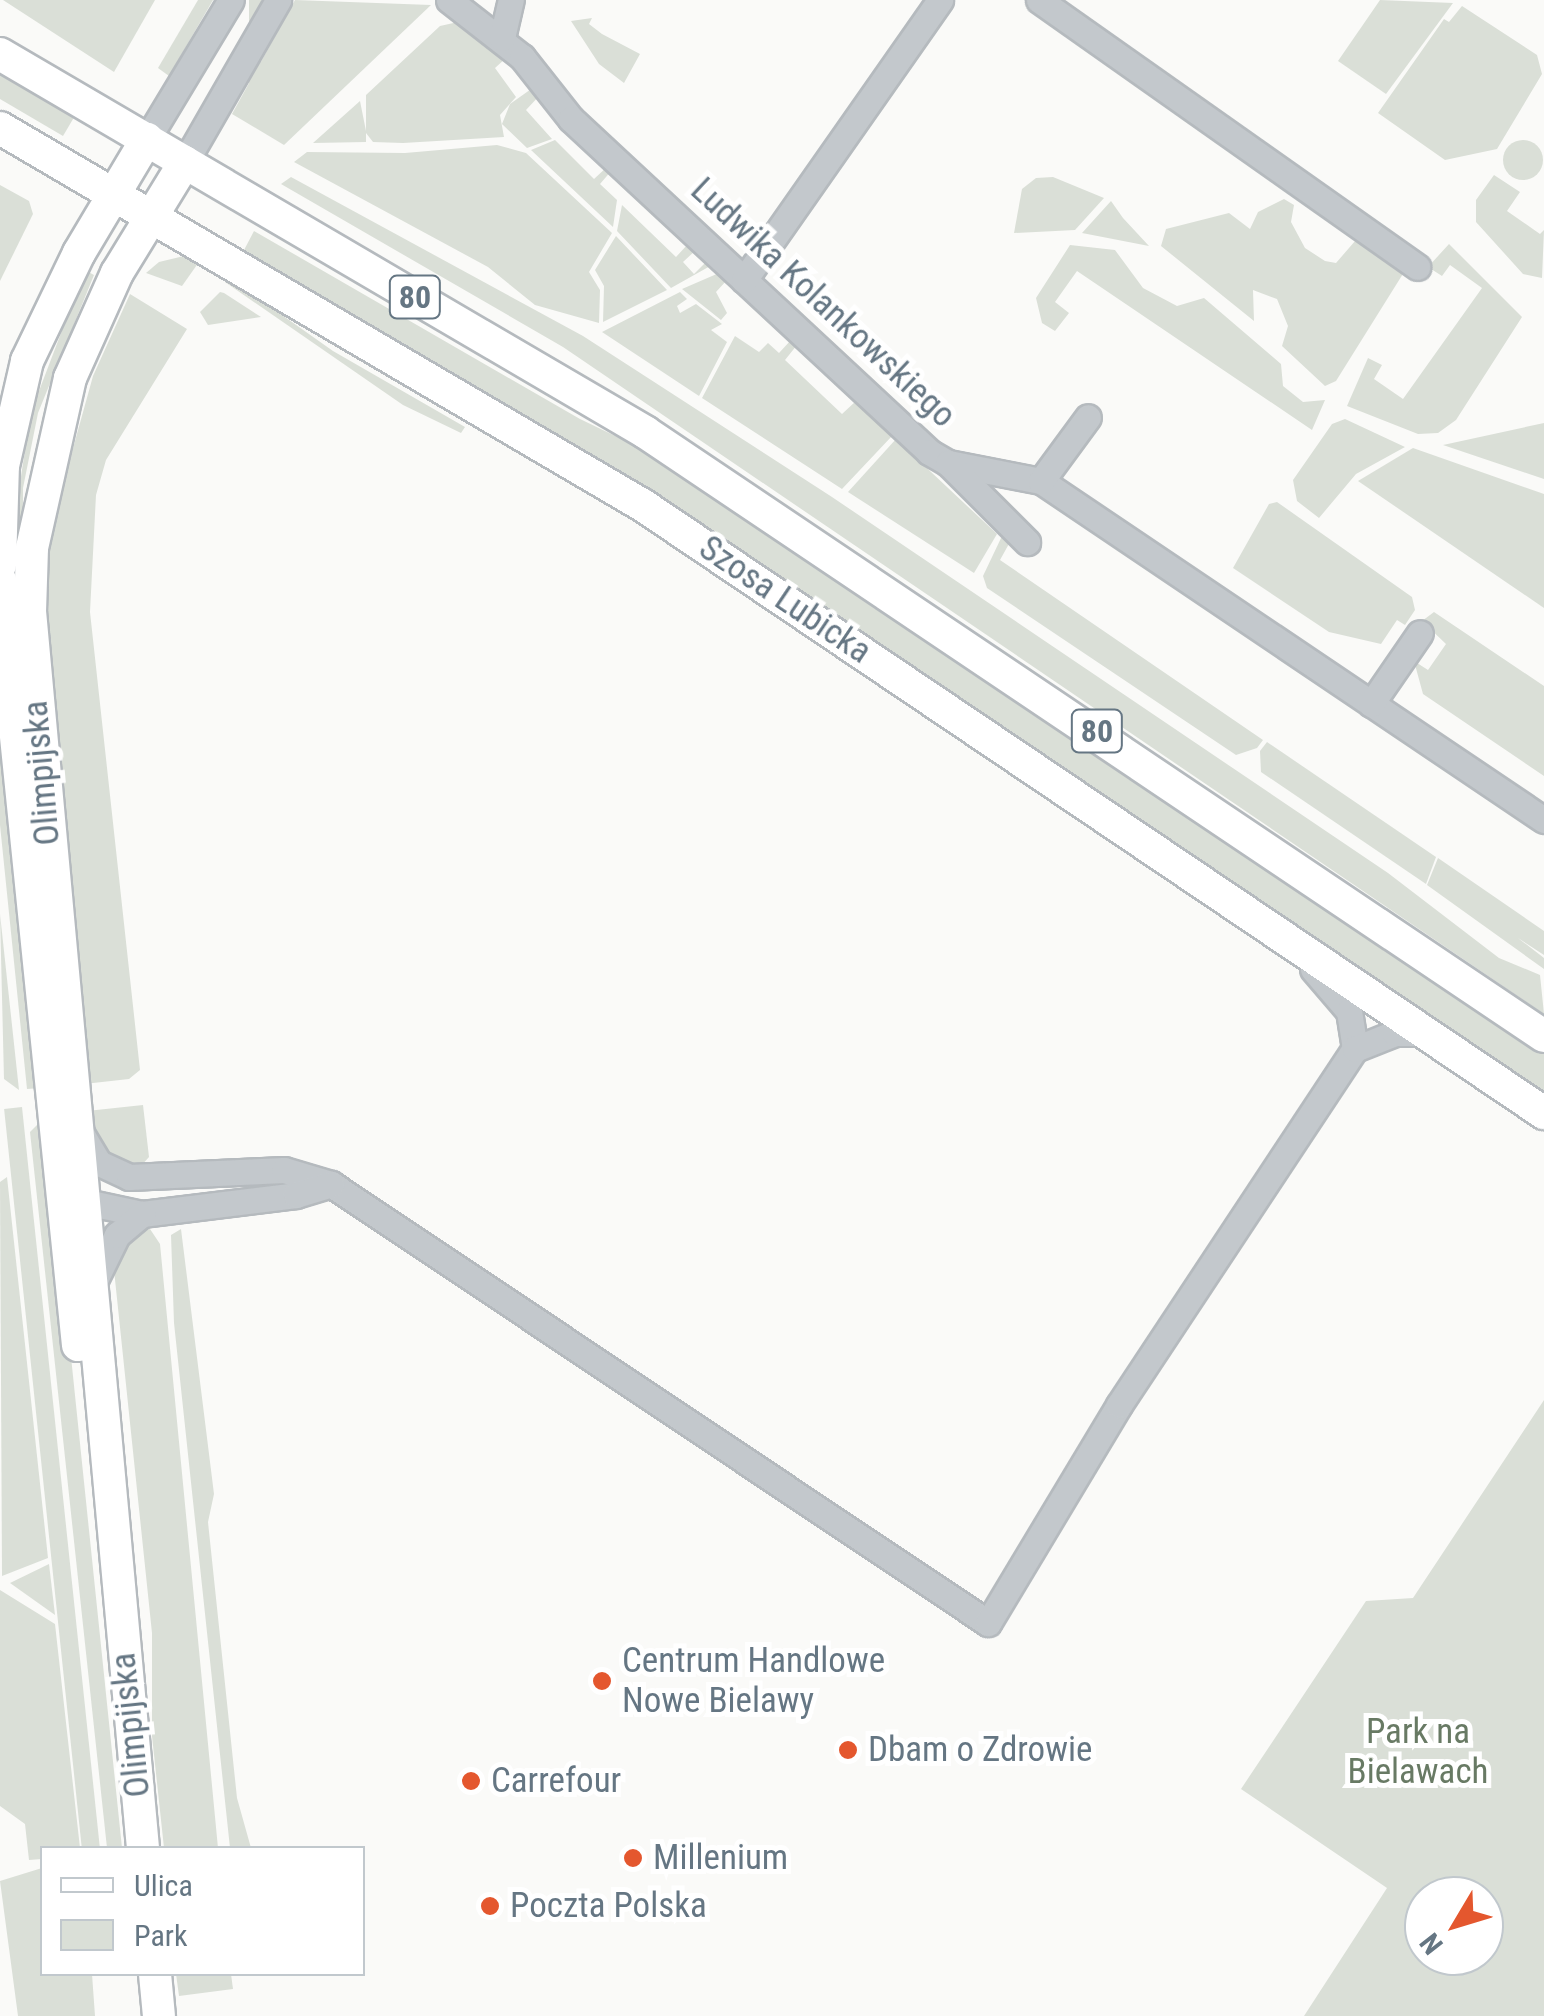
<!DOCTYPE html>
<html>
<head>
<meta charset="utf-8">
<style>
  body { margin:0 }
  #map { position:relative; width:1544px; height:2016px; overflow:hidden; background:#fafaf8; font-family:"Roboto Condensed",sans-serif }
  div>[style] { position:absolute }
  .green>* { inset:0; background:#dadfd7; transform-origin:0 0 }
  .round { border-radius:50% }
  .roads { filter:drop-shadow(2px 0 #b5babe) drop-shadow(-2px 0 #b5babe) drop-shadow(0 2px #b5babe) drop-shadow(0 -2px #b5babe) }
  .minor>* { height:25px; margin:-12.5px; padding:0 12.5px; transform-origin:12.5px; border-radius:12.5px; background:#c3c8cc }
  .major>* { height:32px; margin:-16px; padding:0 16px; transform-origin:16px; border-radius:16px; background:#fff }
  .dots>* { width:28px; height:28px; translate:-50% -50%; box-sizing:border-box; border:5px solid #fff; border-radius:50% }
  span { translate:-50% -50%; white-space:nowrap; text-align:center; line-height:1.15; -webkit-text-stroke:10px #fff; paint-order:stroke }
  .shield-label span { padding:2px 8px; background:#fff; border:2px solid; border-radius:8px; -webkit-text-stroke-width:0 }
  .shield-label { font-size:32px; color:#657683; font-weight:700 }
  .street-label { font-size:35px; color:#657683 }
  .poi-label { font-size:35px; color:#657683 }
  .left { translate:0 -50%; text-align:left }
  .park-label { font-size:35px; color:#687a64 }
  .legend { position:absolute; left:40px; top:1846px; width:325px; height:130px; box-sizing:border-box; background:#fff; border:2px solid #c1c8cd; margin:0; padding:12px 18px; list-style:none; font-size:30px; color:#657683 }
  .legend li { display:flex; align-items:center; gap:20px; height:50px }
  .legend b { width:50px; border:2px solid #c1c8cd }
  .north { position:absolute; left:1404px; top:1876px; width:100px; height:100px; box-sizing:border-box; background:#fff; border:2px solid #c1c8cd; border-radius:50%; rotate:232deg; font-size:28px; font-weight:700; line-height:40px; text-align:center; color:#657683 }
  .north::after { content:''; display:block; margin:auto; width:35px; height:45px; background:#e4572e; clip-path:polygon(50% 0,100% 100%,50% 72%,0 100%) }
</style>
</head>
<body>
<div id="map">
  <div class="green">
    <div style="clip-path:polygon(3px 0,155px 0,114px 72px)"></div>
    <div style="clip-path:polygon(198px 0,213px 0,169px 76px,158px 68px)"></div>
    <div style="left:249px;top:0;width:12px;height:105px"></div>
    <div style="clip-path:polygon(295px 0,431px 5px,284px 145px,232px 114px)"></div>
    <div style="clip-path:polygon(1380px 0,1453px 3px,1386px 94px,1338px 61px)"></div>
    <div style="clip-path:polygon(1462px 6px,1537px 55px,1542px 74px,1497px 149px,1445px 160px,1378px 113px,1444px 19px,1449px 22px)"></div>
    <div style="clip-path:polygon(592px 18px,589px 24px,602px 34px,640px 54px,624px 83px,599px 64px,571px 21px)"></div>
    <div style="clip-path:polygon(458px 22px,506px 58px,495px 68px,516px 97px,500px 115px,504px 137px,403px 143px,373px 142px,366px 133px,366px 142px,313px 143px,360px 101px,366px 131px,366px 95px,440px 26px)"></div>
    <div style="clip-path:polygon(0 70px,76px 114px,63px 136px,0 99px)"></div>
    <div style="clip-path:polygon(534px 87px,540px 95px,526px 110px,552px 139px,527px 148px,502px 124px,510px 104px)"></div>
    <div style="clip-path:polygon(555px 140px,594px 179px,608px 166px,612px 170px,600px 184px,617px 200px,613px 227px,531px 150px)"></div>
    <div class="round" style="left:1503px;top:140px;width:40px;height:40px"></div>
    <div style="clip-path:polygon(497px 145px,526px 153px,612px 233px,589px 272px,600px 290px,599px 323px,535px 305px,488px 267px,294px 162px,307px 152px,405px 153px)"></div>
    <div style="clip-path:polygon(1494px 175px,1520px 192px,1507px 211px,1540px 234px,1544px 230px,1542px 278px,1523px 274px,1476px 222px,1476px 200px)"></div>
    <div style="clip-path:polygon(291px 177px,583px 336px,832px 497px,1388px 873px,1499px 958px,1540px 975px,1544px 1014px,563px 347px,281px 184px)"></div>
    <div style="clip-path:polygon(1053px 177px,1104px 198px,1075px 230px,1014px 233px,1022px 189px,1036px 178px)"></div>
    <div style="clip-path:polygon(0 185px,29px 201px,33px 214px,0 281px)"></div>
    <div style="clip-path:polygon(1284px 199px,1294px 205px,1291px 222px,1305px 248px,1325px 261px,1336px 263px,1362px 233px,1406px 269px,1336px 381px,1325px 386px,1282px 346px,1288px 326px,1277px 299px,1253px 290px,1254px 321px,1161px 246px,1166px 229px,1229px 213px,1250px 229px,1258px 212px)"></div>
    <div style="clip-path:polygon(1111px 201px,1123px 218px,1149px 246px,1082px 233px)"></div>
    <div style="clip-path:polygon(622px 205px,676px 257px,688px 244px,696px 250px,683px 262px,694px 274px,707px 261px,712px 265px,671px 288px,617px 231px)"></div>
    <div style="clip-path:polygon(254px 231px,580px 419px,661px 458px,1544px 1050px,1544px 1096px,638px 484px,243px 252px)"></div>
    <div style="clip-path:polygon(616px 236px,667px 290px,603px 322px,604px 286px,595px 270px)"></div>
    <div style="clip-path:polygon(1449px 244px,1522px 317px,1456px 420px,1438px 433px,1418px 434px,1347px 406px,1368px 358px,1382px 365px,1374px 379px,1403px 399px,1482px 288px,1450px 265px,1442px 276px,1428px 267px)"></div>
    <div style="clip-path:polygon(1070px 245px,1115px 250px,1143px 288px,1177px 306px,1204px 298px,1281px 364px,1283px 386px,1303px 402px,1325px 400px,1312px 430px,1077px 271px,1055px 302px,1069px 313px,1055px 331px,1042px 323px,1036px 298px)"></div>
    <div style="clip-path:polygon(184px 256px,199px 262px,182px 286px,146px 273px,159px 262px)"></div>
    <div style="clip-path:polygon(85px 270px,94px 275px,38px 413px,23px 488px,23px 569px,17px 569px,19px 489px,31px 412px)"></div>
    <div style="clip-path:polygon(719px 273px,727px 280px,716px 292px,727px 313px,721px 320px,682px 289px)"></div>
    <div style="clip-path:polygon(228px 277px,333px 351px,465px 427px,461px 433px,403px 405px,225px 282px)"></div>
    <div style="clip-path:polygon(220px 292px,224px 293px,261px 317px,208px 325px,200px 312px)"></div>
    <div style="clip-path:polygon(680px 292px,687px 299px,677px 306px,680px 313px,696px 304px,722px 324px,711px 330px,727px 342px,699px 396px,602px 332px)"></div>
    <div style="clip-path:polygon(130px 294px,187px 329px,106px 460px,96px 495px,90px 612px,140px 1070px,129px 1079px,84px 1084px,42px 689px,44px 553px,93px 376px)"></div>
    <div style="clip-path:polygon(735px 336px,759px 352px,768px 343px,779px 353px,791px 340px,797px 345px,785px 360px,842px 414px,856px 401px,892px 436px,842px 489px,702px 398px)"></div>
    <div style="clip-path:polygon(1345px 419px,1405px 447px,1356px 474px,1319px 518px,1297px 501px,1293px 480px,1332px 424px)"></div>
    <div style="clip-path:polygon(1544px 423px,1544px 479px,1443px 445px)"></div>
    <div style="clip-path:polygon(896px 439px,997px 534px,974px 573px,848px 492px)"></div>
    <div style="clip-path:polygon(1413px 448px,1544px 494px,1544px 608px,1358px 481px)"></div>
    <div style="clip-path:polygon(1277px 502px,1412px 597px,1415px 610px,1405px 625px,1397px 620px,1381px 644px,1329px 632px,1233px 568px,1269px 504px)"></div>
    <div style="clip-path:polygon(1002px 536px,1010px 542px,1000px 560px,1263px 740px,1257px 748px,1236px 755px,987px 588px,983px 576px)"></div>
    <div style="clip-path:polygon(1434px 612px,1544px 686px,1544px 776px,1423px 694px,1414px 661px,1428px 670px,1446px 644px,1422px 621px)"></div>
    <div style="clip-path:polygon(0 690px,41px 1088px,27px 1089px,0 825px)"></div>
    <div style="clip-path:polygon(1267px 742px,1436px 857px,1426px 884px,1261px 772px,1260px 751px)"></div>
    <div style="clip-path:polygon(1438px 858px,1544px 931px,1544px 955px,1518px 938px,1544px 958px,1544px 969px,1427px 885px)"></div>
    <div style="clip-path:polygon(0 914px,19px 1090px,4px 1079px)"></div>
    <div style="clip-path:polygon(143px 1105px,149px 1157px,140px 1167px,120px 1164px,92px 1140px,87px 1111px)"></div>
    <div style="left:22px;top:1107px;width:745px;height:18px;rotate:84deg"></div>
    <div style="clip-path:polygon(46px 1116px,122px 1848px,107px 1848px,30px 1132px)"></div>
    <div style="clip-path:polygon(7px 1177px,48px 1558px,2px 1576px,0 1182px)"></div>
    <div style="clip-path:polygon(150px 1229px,160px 1244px,218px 1848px,164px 1848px,152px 1736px,152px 1633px,114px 1270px,121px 1249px,138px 1231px)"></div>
    <div style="clip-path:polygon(181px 1229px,214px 1494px,208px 1522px,237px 1798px,251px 1848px,230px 1848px,174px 1323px,171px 1235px)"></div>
    <div style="clip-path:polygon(evenodd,1544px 1400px,1544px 2016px,1304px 2016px,1387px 1888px,1241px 1789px,1366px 1601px,1413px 1598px,1544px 1400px,1424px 1896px,1484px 1896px,1484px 1956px,1424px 1956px,1424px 1896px)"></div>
    <div style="clip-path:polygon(49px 1564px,55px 1615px,10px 1583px)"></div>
    <div style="clip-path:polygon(0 1590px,55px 1624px,80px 1848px,42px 1848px,42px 1859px,29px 1860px,25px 1824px,0 1806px)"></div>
    <div style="clip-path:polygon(42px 1868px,42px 1974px,92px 1974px,95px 2016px,18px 2016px,0 1881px)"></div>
    <div style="clip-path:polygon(176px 1974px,231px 1974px,233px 1989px,179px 1996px)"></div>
  </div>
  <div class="roads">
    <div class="minor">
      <div style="left:449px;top:0;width:93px;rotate:38deg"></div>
      <div style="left:522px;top:57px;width:79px;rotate:51.7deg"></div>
      <div style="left:571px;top:119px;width:489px;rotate:42.9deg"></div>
      <div style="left:929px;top:452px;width:22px;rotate:30deg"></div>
      <div style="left:948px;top:463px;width:95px;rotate:11deg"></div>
      <div style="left:1041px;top:481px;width:607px;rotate:33.98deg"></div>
      <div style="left:1039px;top:0;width:463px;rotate:35.2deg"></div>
      <div style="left:502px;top:38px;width:39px;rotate:-77deg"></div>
      <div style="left:147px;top:139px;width:162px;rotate:-58.9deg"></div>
      <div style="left:185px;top:162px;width:187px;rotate:-60.1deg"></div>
      <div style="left:744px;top:280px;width:342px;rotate:-55deg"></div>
      <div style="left:948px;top:463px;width:112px;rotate:45deg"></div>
      <div style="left:1041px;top:481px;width:79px;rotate:-53.7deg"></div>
      <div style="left:1371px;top:704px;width:86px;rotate:-55.4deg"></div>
      <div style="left:1313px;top:969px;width:55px;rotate:49.4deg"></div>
      <div style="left:1349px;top:1011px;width:38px;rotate:81deg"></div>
      <div style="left:79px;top:1130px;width:39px;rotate:59deg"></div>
      <div style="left:99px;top:1163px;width:33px;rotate:25deg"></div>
      <div style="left:129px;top:1177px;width:155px;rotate:-2.6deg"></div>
      <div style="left:284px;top:1170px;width:49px;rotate:16.6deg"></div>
      <div style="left:331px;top:1184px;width:790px;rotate:33.75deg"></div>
      <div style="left:988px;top:1623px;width:254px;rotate:-59deg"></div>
      <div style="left:1119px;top:1405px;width:427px;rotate:-56.5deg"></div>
      <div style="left:1355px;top:1049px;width:43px;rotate:-21.8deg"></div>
      <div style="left:1395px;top:1033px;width:30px"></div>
      <div style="left:76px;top:1190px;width:16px;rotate:50deg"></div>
      <div style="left:86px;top:1202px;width:57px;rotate:12.1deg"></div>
      <div style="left:142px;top:1214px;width:155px;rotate:-7deg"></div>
      <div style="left:296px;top:1195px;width:37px;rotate:-17deg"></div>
      <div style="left:93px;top:1284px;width:55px;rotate:-63.9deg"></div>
      <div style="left:117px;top:1235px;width:33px;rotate:-40deg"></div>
    </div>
    <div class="major">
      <div style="left:0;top:54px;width:748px;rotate:30.37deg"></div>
      <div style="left:645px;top:432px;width:1083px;rotate:33.9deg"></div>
      <div style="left:0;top:128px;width:747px;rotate:30.41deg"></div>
      <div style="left:644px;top:506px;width:1086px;rotate:34deg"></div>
      <div style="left:0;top:565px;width:99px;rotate:-88.3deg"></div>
      <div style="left:3px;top:466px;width:108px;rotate:-77.1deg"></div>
      <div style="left:27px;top:361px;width:120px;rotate:-64.3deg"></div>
      <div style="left:79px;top:253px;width:133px;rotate:-59.2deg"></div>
      <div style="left:0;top:580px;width:769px;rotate:84.18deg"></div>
      <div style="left:143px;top:1848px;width:1241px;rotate:-95.22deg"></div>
      <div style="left:30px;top:612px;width:64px;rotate:-88.2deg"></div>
      <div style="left:32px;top:548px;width:174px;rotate:-77.4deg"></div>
      <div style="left:70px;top:378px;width:115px;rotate:-65.9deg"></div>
      <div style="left:117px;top:273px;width:130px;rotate:-58.5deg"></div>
      <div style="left:155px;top:1974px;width:42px;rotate:84.6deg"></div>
    </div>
  </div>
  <div class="dots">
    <div style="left:602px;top:1681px;background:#e4572e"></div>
    <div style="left:848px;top:1750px;background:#e4572e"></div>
    <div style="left:471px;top:1781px;background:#e4572e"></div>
    <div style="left:633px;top:1858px;background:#e4572e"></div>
    <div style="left:490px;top:1906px;background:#e4572e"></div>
  </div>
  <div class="shield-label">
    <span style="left:415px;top:297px">80</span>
    <span style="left:1097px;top:731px">80</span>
  </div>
  <div class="street-label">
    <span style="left:823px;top:303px;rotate:43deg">Ludwika Kolankowskiego</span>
    <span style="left:785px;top:600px;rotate:34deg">Szosa Lubicka</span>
    <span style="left:42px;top:773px;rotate:-95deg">Olimpijska</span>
    <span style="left:131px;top:1725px;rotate:-96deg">Olimpijska</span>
  </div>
  <div class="poi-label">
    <span class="left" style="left:622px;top:1681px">Centrum Handlowe<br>Nowe Bielawy</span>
    <span class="left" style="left:868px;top:1750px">Dbam o Zdrowie</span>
    <span class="left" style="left:491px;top:1781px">Carrefour</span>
    <span class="left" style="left:653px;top:1858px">Millenium</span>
    <span class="left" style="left:510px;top:1906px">Poczta Polska</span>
  </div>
  <div class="park-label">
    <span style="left:1418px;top:1752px">Park na<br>Bielawach</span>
  </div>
  <ul class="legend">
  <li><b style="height:12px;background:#fff"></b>Ulica</li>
  <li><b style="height:28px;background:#dadfd7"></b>Park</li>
  </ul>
  <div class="north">N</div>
</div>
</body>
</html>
